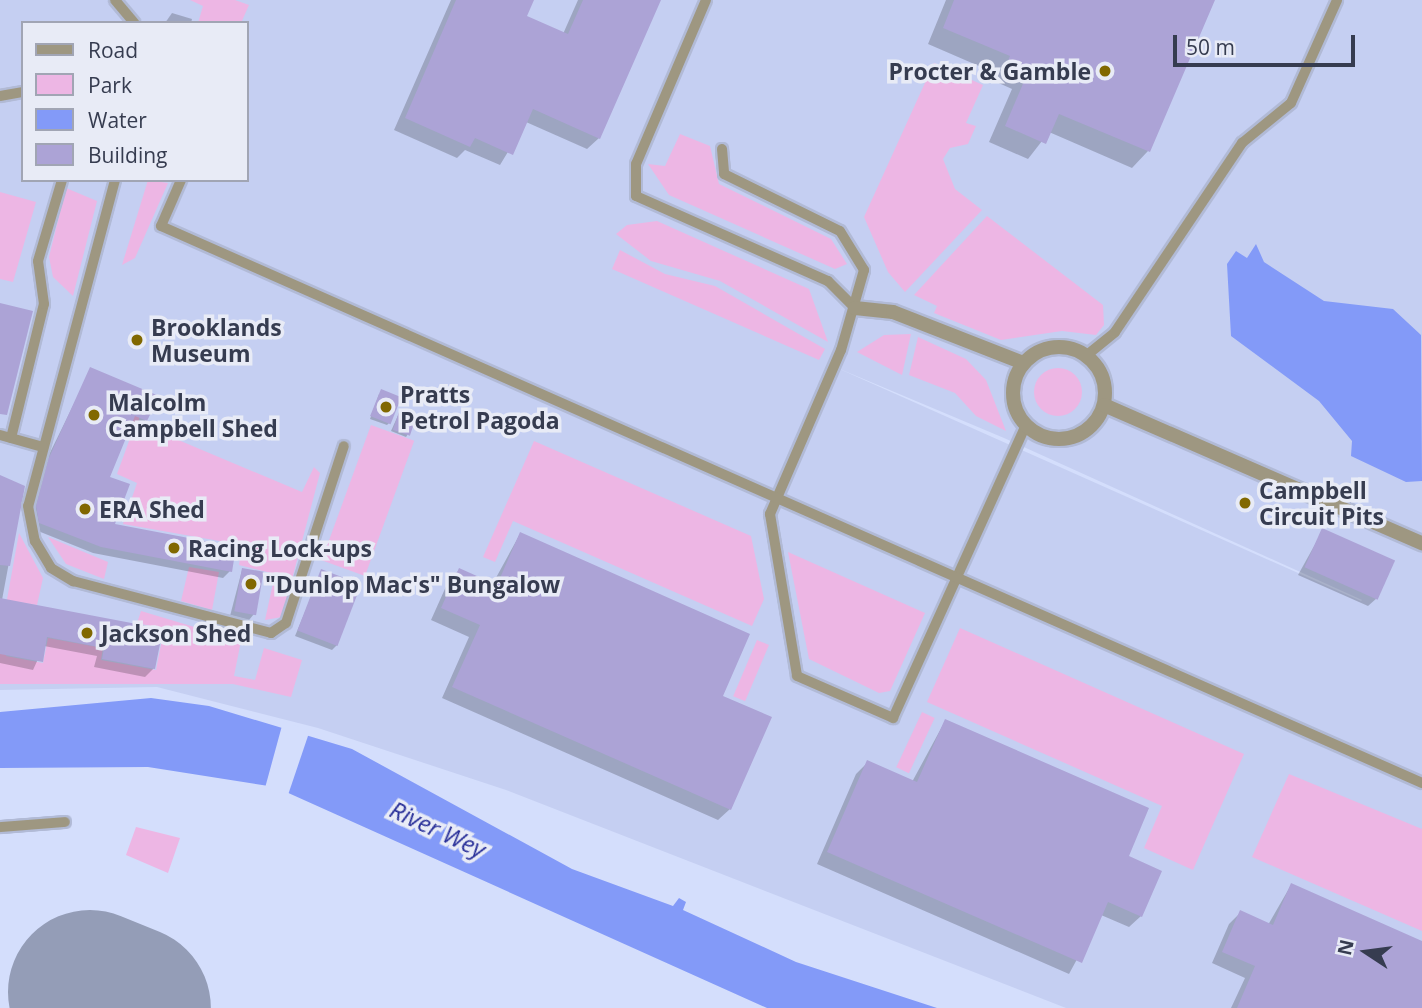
<!DOCTYPE html>
<html>
<head>
<meta charset="utf-8">
<style>
  body { margin:0 }
  #map { position:relative; width:1422px; height:1008px; overflow:hidden; background:#d4defc; font-family:"Open Sans",sans-serif }
  div>[style] { position:absolute }
  .built>* { inset:0; background:#c5cff2 }
  .green>* { inset:0; background:#edb6e4; transform-origin:0 0 }
  .round { border-radius:50% }
  .water>* { inset:0; background:#839af8 }
  .pier>* { inset:0; background:#d4defc }
  .shadow>* { inset:0; background:#0003 }
  .runway>* { height:164px; margin:-82px; padding:0 82px; transform-origin:82px; border-radius:82px; background:#949db7 }
  .building>* { inset:0; background:#aca3d6; transform-origin:0 0 }
  .roads { filter:drop-shadow(2px 0 #b1bad6) drop-shadow(-2px 0 #b1bad6) drop-shadow(0 2px #b1bad6) drop-shadow(0 -2px #b1bad6) }
  .service>* { height:10px; margin:-5px; padding:0 5px; transform-origin:5px; border-radius:5px; background:#9e9781 }
  .minor>* { height:14px; margin:-7px; padding:0 7px; transform-origin:7px; border-radius:7px; background:#9e9781 }
  .minor>.ring { margin:-7px; padding:0; box-sizing:content-box; background:none; border:14px solid #9e9781; border-radius:50% }
  .dots>* { width:19px; height:19px; translate:-50% -50%; box-sizing:border-box; border:4px solid #e8ebf6; border-radius:50% }
  span { translate:-50% -50%; white-space:nowrap; text-align:center; line-height:1.15; -webkit-text-stroke:7px #e8ebf6; paint-order:stroke }
  .poi-label { font-size:23px; color:#363c50; font-weight:700 }
  .right { translate:-100% -50%; text-align:right }
  .left { translate:0 -50%; text-align:left }
  .water-label { font-size:24px; color:#272e98; font-style:italic }
  .legend { position:absolute; left:21px; top:21px; width:228px; height:161px; box-sizing:border-box; background:#e8ebf6; border:2px solid #a1a5b4; margin:0; padding:9px 12px; list-style:none; font-size:21px; color:#363c50 }
  .legend li { display:flex; align-items:center; gap:14px; height:35px }
  .legend b { width:35px; border:2px solid #a1a5b4 }
  .north { position:absolute; left:1331px; top:917px; width:70px; height:70px; -webkit-text-stroke:5px #e8ebf6; paint-order:stroke; rotate:283deg; font-size:19px; font-weight:700; line-height:28px; text-align:center; color:#363c50 }
  .north::after { content:''; display:block; margin:auto; width:24px; height:32px; background:#363c50; clip-path:polygon(50% 0,100% 100%,50% 72%,0 100%) }
  .scale { position:absolute; left:1173px; top:35px; width:182px; height:32px; box-sizing:border-box; border:4px solid #363c50; border-top:0; padding-left:9px; font-size:21px; line-height:24px; white-space:nowrap; color:#363c50; -webkit-text-stroke:5px #e8ebf6; paint-order:stroke }
</style>
</head>
<body>
<div id="map">
  <div class="built">
    <div style="clip-path:polygon(evenodd,0 0,1422px 0,1422px 1008px,1066px 1008px,506px 790px,318px 728px,157px 687px,0 690px,0 0,23px 23px,247px 23px,247px 180px,23px 180px,23px 23px,0 0,835px 367px,1004px 438px,1362px 600px,1361px 601px,835px 367px)"></div>
  </div>
  <div class="green">
    <div style="clip-path:polygon(190px 0,235px 0,249px 5px,241px 23px,198px 23px,203px 6px)"></div>
    <div style="clip-path:polygon(934px 63px,983px 85px,966px 123px,976px 126px,968px 144px,950px 148px,943px 159px,955px 189px,982px 210px,905px 292px,888px 272px,864px 217px)"></div>
    <div style="clip-path:polygon(680px 134px,710px 146px,719px 184px,831px 239px,847px 264px,835px 269px,669px 195px,648px 164px,665px 166px)"></div>
    <div style="clip-path:polygon(148px 180px,168px 183px,135px 258px,122px 265px)"></div>
    <div style="clip-path:polygon(66px 188px,97px 201px,73px 296px,53px 277px,49px 257px)"></div>
    <div style="clip-path:polygon(0 192px,36px 202px,13px 282px,0 279px)"></div>
    <div style="clip-path:polygon(987px 216px,1103px 305px,1104px 325px,1096px 335px,1062px 331px,1001px 340px,934px 313px,937px 306px,914px 295px)"></div>
    <div style="clip-path:polygon(657px 221px,809px 289px,828px 342px,720px 281px,651px 261px,616px 234px,627px 225px)"></div>
    <div style="clip-path:polygon(620px 250px,665px 274px,715px 286px,825px 349px,819px 360px,612px 269px)"></div>
    <div style="clip-path:polygon(911px 334px,902px 375px,857px 352px,884px 335px)"></div>
    <div style="clip-path:polygon(918px 337px,966px 359px,986px 380px,1006px 431px,976px 416px,955px 393px,909px 375px)"></div>
    <div class="round" style="left:1034px;top:368px;width:48px;height:48px"></div>
    <div style="clip-path:polygon(141px 411px,138px 423px,302px 492px,314px 467px,320px 473px,282px 617px,265px 620px,275px 574px,239px 565px,242px 545px,123px 524px,137px 483px,117px 474px,133px 430px,121px 424px)"></div>
    <div style="left:371px;top:425px;width:46px;height:144px;rotate:20deg"></div>
    <div style="clip-path:polygon(534px 441px,751px 536px,764px 599px,752px 626px,513px 521px,495px 562px,483px 557px)"></div>
    <div style="clip-path:polygon(19px 533px,43px 578px,37px 605px,18px 602px,6px 656px,43px 663px,48px 638px,103px 648px,101px 660px,156px 670px,164px 629px,137px 623px,141px 611px,241px 641px,234px 676px,255px 680px,264px 648px,302px 660px,291px 697px,233px 684px,0 684px,0 638px)"></div>
    <div style="clip-path:polygon(48px 537px,108px 562px,104px 579px,66px 564px)"></div>
    <div style="clip-path:polygon(788px 552px,925px 613px,890px 691px,879px 693px,809px 659px)"></div>
    <div style="clip-path:polygon(189px 567px,219px 572px,212px 610px,181px 601px)"></div>
    <div style="clip-path:polygon(960px 628px,1244px 754px,1193px 870px,1144px 848px,1162px 806px,927px 702px)"></div>
    <div style="left:757px;top:640px;width:13px;height:61px;rotate:23deg"></div>
    <div style="left:922px;top:712px;width:14px;height:61px;rotate:25deg"></div>
    <div style="clip-path:polygon(1289px 774px,1422px 829px,1422px 931px,1252px 857px)"></div>
    <div style="clip-path:polygon(136px 827px,180px 838px,168px 873px,126px 855px)"></div>
  </div>
  <div class="water">
    <div style="clip-path:polygon(1256px 244px,1264px 262px,1324px 301px,1393px 309px,1421px 335px,1422px 481px,1406px 482px,1351px 456px,1352px 441px,1319px 401px,1231px 336px,1227px 264px,1236px 251px,1247px 258px)"></div>
    <div style="clip-path:polygon(151px 698px,209px 706px,352px 749px,572px 869px,673px 906px,679px 898px,686px 902px,683px 910px,796px 962px,937px 1008px,767px 1008px,275px 787px,148px 767px,0 768px,0 712px)"></div>
  </div>
  <div class="pier">
    <div style="clip-path:polygon(283px 722px,310px 730px,288px 795px,265px 788px)"></div>
  </div>
  <div class="shadow">
    <div style="clip-path:polygon(451px 0,532px 0,525px 17px,563px 34px,578px 0,659px 0,599px 138px,587px 149px,526px 122px,500px 165px,465px 150px,457px 158px,394px 130px)"></div>
    <div style="clip-path:polygon(946px 0,1213px 0,1148px 151px,1132px 168px,1049px 132px,1028px 159px,989px 142px,1012px 89px,992px 80px,995px 73px,928px 44px)"></div>
    <div style="clip-path:polygon(172px 13px,192px 19px,191px 23px,165px 23px)"></div>
    <div style="clip-path:polygon(91px 369px,146px 420px,139px 427px,130px 424px,108px 478px,112px 525px,230px 571px,223px 578px,93px 553px,33px 529px,30px 514px,42px 469px)"></div>
    <div style="clip-path:polygon(379px 394px,389px 423px,387px 425px,370px 419px)"></div>
    <div style="clip-path:polygon(400px 411px,408px 434px,406px 437px,391px 431px)"></div>
    <div style="clip-path:polygon(0 477px,23px 487px,2px 600px,154px 668px,145px 677px,94px 667px,97px 656px,44px 646px,33px 670px,0 663px)"></div>
    <div style="clip-path:polygon(1323px 530px,1377px 598px,1368px 606px,1298px 575px)"></div>
    <div style="clip-path:polygon(520px 534px,721px 697px,730px 809px,718px 820px,442px 698px,469px 637px,431px 620px,448px 582px,459px 570px,492px 585px)"></div>
    <div style="clip-path:polygon(242px 570px,254px 614px,249px 620px,230px 616px)"></div>
    <div style="clip-path:polygon(322px 571px,337px 645px,332px 650px,295px 636px)"></div>
    <div style="clip-path:polygon(945px 721px,1126px 857px,1141px 916px,1129px 927px,1101px 915px,1069px 974px,817px 864px,856px 774px,868px 762px,912px 782px)"></div>
    <div style="clip-path:polygon(1291px 885px,1422px 943px,1422px 1008px,1231px 1008px,1245px 978px,1212px 963px,1229px 924px,1240px 913px,1268px 925px)"></div>
  </div>
  <div class="runway">
    <div style="left:90px;top:992px;width:42px;rotate:22.3deg"></div>
  </div>
  <div class="building">
    <div style="clip-path:polygon(456px 0,534px 0,527px 16px,568px 34px,583px 0,661px 0,600px 139px,533px 109px,513px 155px,475px 138px,470px 147px,405px 118px)"></div>
    <div style="clip-path:polygon(954px 0,1215px 0,1150px 152px,1059px 114px,1046px 144px,1005px 126px,1028px 72px,1007px 63px,1010px 56px,943px 28px)"></div>
    <div style="clip-path:polygon(0 303px,33px 311px,7px 415px,0 414px)"></div>
    <div style="clip-path:polygon(90px 367px,159px 396px,147px 421px,135px 416px,110px 477px,130px 484px,115px 524px,236px 547px,232px 572px,101px 547px,39px 523px,36px 506px,48px 460px)"></div>
    <div style="left:381px;top:389px;width:22px;height:29px;rotate:22deg"></div>
    <div style="left:400px;top:409px;width:18px;height:22px;rotate:19deg"></div>
    <div style="clip-path:polygon(0 475px,25px 486px,10px 566px,0 565px)"></div>
    <div style="left:1322px;top:528px;width:80px;height:43px;rotate:24deg"></div>
    <div style="clip-path:polygon(520px 532px,750px 634px,723px 696px,772px 717px,731px 810px,452px 687px,480px 625px,441px 608px,459px 568px,497px 585px)"></div>
    <div style="left:242px;top:568px;width:22px;height:44px;rotate:10deg"></div>
    <div style="left:321px;top:569px;width:43px;height:66px;rotate:21deg"></div>
    <div style="clip-path:polygon(0 598px,163px 629px,155px 669px,102px 659px,104px 648px,47px 637px,43px 662px,0 654px)"></div>
    <div style="clip-path:polygon(945px 719px,1149px 808px,1129px 856px,1162px 871px,1142px 917px,1108px 902px,1082px 963px,827px 852px,867px 760px,917px 782px)"></div>
    <div style="clip-path:polygon(1291px 883px,1422px 941px,1422px 1008px,1237px 1008px,1255px 966px,1222px 952px,1240px 910px,1273px 925px)"></div>
  </div>
  <div class="roads">
    <div class="service">
      <div style="left:115px;top:0;width:30px;rotate:50deg"></div>
      <div style="left:706px;top:0;width:178px;rotate:113.1deg"></div>
      <div style="left:636px;top:164px;width:32px;rotate:90deg"></div>
      <div style="left:636px;top:196px;width:210px;rotate:23.9deg"></div>
      <div style="left:828px;top:281px;width:38px;rotate:45deg"></div>
      <div style="left:0;top:96px;width:23px;rotate:-10deg"></div>
      <div style="left:722px;top:149px;width:25px;rotate:85deg"></div>
      <div style="left:724px;top:174px;width:129px;rotate:26.2deg"></div>
      <div style="left:840px;top:231px;width:46px;rotate:58.4deg"></div>
      <div style="left:864px;top:270px;width:83px;rotate:106deg"></div>
      <div style="left:841px;top:350px;width:179px;rotate:113.4deg"></div>
      <div style="left:770px;top:514px;width:164px;rotate:80.5deg"></div>
      <div style="left:797px;top:676px;width:105px;rotate:23.6deg"></div>
      <div style="left:893px;top:718px;width:322px;rotate:-65.6deg"></div>
      <div style="left:115px;top:180px;width:337px;rotate:104.9deg"></div>
      <div style="left:28px;top:506px;width:36px;rotate:79deg"></div>
      <div style="left:35px;top:541px;width:31px;rotate:59deg"></div>
      <div style="left:51px;top:568px;width:26px;rotate:31deg"></div>
      <div style="left:73px;top:581px;width:205px;rotate:14.7deg"></div>
      <div style="left:271px;top:633px;width:18px;rotate:-34deg"></div>
      <div style="left:286px;top:623px;width:186px;rotate:-71.9deg"></div>
      <div style="left:181px;top:180px;width:50px;rotate:113.5deg"></div>
      <div style="left:161px;top:226px;width:1379px;rotate:23.83deg"></div>
      <div style="left:1087px;top:355px;width:36px;rotate:-39deg"></div>
      <div style="left:1115px;top:332px;width:228px;rotate:-56.1deg"></div>
      <div style="left:1242px;top:143px;width:63px;rotate:-39.2deg"></div>
      <div style="left:1291px;top:103px;width:113px;rotate:-65.9deg"></div>
      <div style="left:0;top:435px;width:45px;rotate:15.6deg"></div>
      <div style="left:11px;top:438px;width:138px;rotate:-76.2deg"></div>
      <div style="left:44px;top:304px;width:43px;rotate:-97.9deg"></div>
      <div style="left:38px;top:261px;width:84px;rotate:-73.5deg"></div>
      <div style="left:0;top:827px;width:65px;rotate:-4.4deg"></div>
    </div>
    <div class="minor">
      <div style="left:855px;top:308px;width:38px;rotate:6deg"></div>
      <div style="left:893px;top:312px;width:140px;rotate:21.4deg"></div>
      <div class="ring" style="left:1013px;top:347px;width:78px;height:78px"></div>
      <div style="left:1104px;top:405px;width:347px;rotate:23.5deg"></div>
    </div>
  </div>
  <div class="dots">
    <div style="left:1105px;top:71px;background:#816800"></div>
    <div style="left:137px;top:340px;background:#816800"></div>
    <div style="left:386px;top:407px;background:#816800"></div>
    <div style="left:94px;top:415px;background:#816800"></div>
    <div style="left:1245px;top:503px;background:#816800"></div>
    <div style="left:85px;top:509px;background:#816800"></div>
    <div style="left:174px;top:548px;background:#816800"></div>
    <div style="left:251px;top:584px;background:#816800"></div>
    <div style="left:87px;top:633px;background:#816800"></div>
  </div>
  <div class="poi-label">
    <span class="right" style="left:1091px;top:71px">Procter &amp; Gamble</span>
    <span class="left" style="left:151px;top:340px">Brooklands<br>Museum</span>
    <span class="left" style="left:400px;top:407px">Pratts<br>Petrol Pagoda</span>
    <span class="left" style="left:108px;top:415px">Malcolm<br>Campbell Shed</span>
    <span class="left" style="left:1259px;top:503px">Campbell<br>Circuit Pits</span>
    <span class="left" style="left:99px;top:509px">ERA Shed</span>
    <span class="left" style="left:188px;top:548px">Racing Lock-ups</span>
    <span class="left" style="left:265px;top:584px">"Dunlop Mac's" Bungalow</span>
    <span class="left" style="left:101px;top:633px">Jackson Shed</span>
  </div>
  <div class="water-label">
    <span style="left:438px;top:829px;rotate:25deg">River Wey</span>
  </div>
  <ul class="legend">
  <li><b style="height:9px;background:#9e9781"></b>Road</li>
  <li><b style="height:19px;background:#edb6e4"></b>Park</li>
  <li><b style="height:19px;background:#839af8"></b>Water</li>
  <li><b style="height:19px;background:#aca3d6"></b>Building</li>
  </ul>
  <div class="north">N</div>
  <div class="scale">50 m</div>
</div>
</body>
</html>
